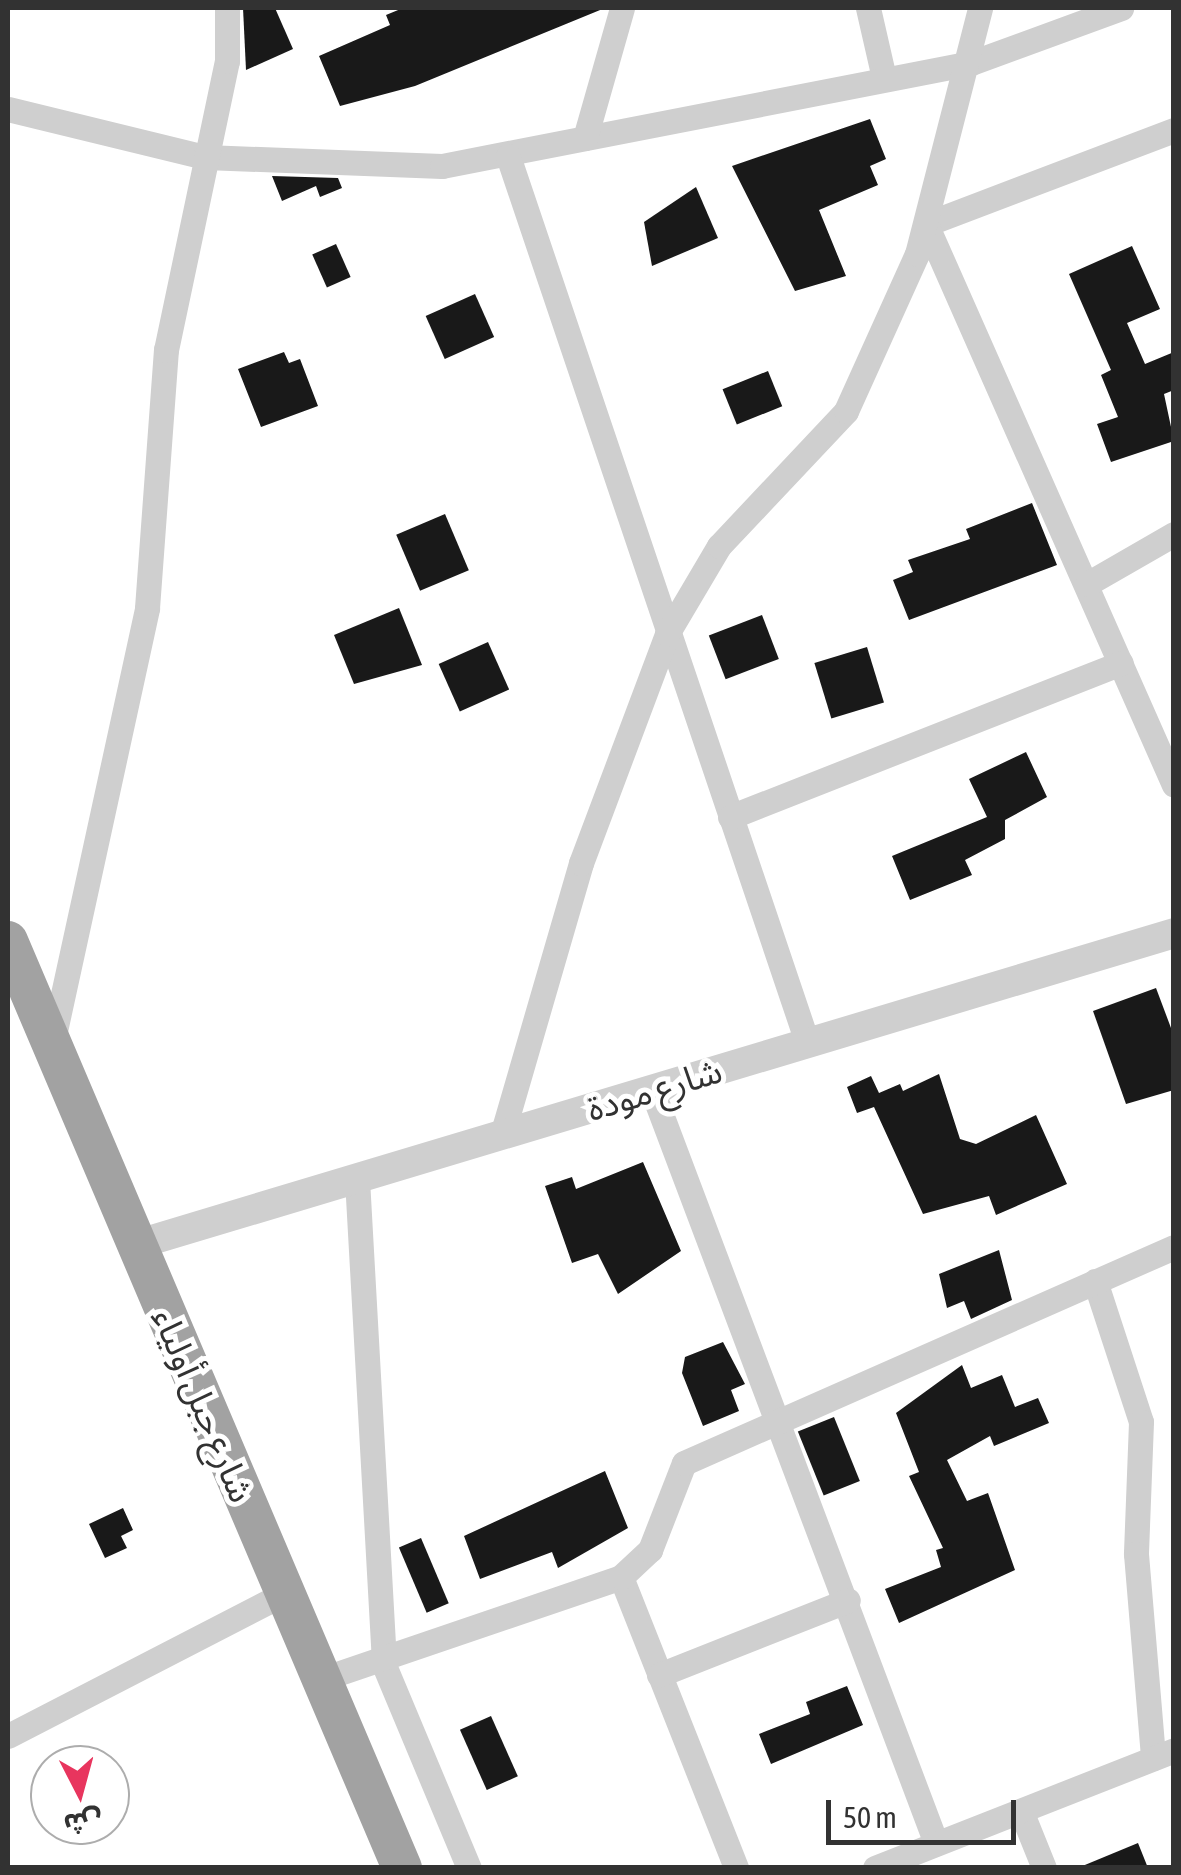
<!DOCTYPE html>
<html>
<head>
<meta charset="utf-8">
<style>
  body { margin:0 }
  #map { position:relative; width:1181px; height:1875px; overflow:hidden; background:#fff; font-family:"Asap Condensed","Noto Sans Arabic",sans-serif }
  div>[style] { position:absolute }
  .building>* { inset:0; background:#191919; transform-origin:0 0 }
  .minor>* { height:25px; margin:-12.5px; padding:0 12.5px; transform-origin:12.5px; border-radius:12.5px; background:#cfcfcf }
  .tertiary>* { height:30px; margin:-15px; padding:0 15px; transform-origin:15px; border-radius:15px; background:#cfcfcf }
  .trunk>* { height:40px; margin:-20px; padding:0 20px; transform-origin:20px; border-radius:20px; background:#a2a2a2 }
  span { translate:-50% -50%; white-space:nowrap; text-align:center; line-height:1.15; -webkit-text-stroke:10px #fff; paint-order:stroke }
  .street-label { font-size:35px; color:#323232 }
  .frame { position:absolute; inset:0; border:10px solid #323232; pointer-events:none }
  .north { position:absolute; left:30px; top:1745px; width:100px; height:100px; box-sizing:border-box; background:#fff; border:2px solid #adadad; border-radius:50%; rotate:174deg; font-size:28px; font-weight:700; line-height:40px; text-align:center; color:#323232 }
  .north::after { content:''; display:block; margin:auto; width:35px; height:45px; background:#e8355e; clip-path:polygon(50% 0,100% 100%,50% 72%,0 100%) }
  .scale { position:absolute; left:826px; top:1800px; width:190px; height:45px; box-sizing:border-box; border:5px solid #323232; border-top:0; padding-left:12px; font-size:30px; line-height:35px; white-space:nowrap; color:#323232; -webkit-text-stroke:8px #fff; paint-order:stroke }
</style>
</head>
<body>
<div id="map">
  <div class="building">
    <div style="clip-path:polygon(243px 8px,275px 8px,293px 49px,246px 70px)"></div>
    <div style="clip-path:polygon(403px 8px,605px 8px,415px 86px,340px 106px,319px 56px,390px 25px,386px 15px)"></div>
    <div style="clip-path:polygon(870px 119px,886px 159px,870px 166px,878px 185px,819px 210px,846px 276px,795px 291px,732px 166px)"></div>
    <div style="clip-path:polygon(272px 176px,338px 178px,342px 188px,320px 197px,316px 186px,282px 201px)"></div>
    <div style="clip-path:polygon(696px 187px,718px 238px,652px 266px,644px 222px)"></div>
    <div style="left:336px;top:244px;width:36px;height:26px;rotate:66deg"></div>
    <div style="clip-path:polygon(1132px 246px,1160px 309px,1127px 323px,1145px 364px,1174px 352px,1174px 390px,1164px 394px,1174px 441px,1111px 462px,1097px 424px,1118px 417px,1101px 375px,1111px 370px,1069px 274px)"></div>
    <div style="left:475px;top:294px;width:47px;height:54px;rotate:66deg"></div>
    <div style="clip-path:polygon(284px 352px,289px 363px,300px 359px,318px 406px,261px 427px,238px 369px)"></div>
    <div style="left:768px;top:371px;width:38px;height:49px;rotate:68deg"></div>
    <div style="clip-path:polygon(1032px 503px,1057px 565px,909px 620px,893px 580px,913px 572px,908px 560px,970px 539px,966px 529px)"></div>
    <div style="left:445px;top:514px;width:61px;height:53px;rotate:67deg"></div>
    <div style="clip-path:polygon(399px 608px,422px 665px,354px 684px,334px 635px)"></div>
    <div style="left:762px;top:615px;width:47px;height:57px;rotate:69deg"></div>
    <div style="left:488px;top:642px;width:52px;height:54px;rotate:66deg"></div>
    <div style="left:867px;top:647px;width:58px;height:55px;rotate:73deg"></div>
    <div style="clip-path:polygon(1026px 752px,1047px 797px,1005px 820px,1005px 839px,965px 860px,972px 875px,910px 900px,892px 856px,987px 817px,969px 779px)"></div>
    <div style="clip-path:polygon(1156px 988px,1174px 1036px,1174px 1090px,1126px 1104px,1093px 1011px)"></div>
    <div style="clip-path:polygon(939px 1074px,960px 1139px,976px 1144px,1036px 1115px,1067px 1184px,996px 1215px,989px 1196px,923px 1214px,874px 1107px,857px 1113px,847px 1087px,871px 1076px,879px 1093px,900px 1084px,903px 1091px)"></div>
    <div style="clip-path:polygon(643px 1162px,681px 1251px,618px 1294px,598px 1254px,572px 1263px,545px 1186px,572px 1177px,576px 1189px)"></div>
    <div style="clip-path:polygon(999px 1250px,1012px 1300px,971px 1319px,964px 1301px,947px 1308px,939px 1274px)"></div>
    <div style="clip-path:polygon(723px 1342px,745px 1384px,731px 1390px,739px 1411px,703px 1426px,682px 1373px,685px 1357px)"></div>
    <div style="clip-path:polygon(962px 1365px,971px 1388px,1002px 1375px,1015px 1407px,1038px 1398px,1049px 1423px,994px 1446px,990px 1436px,947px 1460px,967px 1501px,988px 1493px,1015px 1570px,899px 1623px,885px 1589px,941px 1567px,936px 1550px,943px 1548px,909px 1476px,919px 1472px,896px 1413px)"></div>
    <div style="left:834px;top:1417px;width:69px;height:39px;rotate:68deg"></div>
    <div style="clip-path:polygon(605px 1471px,628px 1528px,558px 1568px,552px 1552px,480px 1579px,464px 1536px)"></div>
    <div style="clip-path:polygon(123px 1508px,133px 1530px,121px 1536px,127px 1548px,105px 1558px,89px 1524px)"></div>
    <div style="left:421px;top:1538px;width:71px;height:24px;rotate:67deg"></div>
    <div style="clip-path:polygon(847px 1686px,863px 1725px,771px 1764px,759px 1734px,810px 1714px,806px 1702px)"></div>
    <div style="left:491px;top:1716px;width:66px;height:34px;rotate:66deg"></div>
    <div style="clip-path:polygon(1138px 1843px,1148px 1868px,1080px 1868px,1080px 1867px)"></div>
  </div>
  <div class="minor">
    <div style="left:868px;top:8px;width:72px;rotate:77.1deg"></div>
    <div style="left:8px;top:109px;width:203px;rotate:13.7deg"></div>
    <div style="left:205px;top:157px;width:237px;rotate:2.2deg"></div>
    <div style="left:442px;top:166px;width:539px;rotate:-11.02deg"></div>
    <div style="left:971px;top:63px;width:160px;rotate:-20.1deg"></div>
    <div style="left:1174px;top:130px;width:265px;rotate:159.2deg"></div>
    <div style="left:926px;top:224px;width:613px;rotate:66.15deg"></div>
    <div style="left:585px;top:138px;width:135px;rotate:-74.1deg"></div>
    <div style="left:508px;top:156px;width:935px;rotate:71.35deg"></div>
    <div style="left:1087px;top:584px;width:100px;rotate:-29.9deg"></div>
    <div style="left:730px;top:817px;width:420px;rotate:-21.5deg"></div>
    <div style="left:53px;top:1040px;width:442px;rotate:-77.7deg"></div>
    <div style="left:147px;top:608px;width:259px;rotate:-85.8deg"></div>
    <div style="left:166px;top:350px;width:295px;rotate:-78.1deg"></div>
    <div style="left:227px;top:61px;width:53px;rotate:-90deg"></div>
    <div style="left:652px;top:1090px;width:805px;rotate:69.34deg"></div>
    <div style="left:502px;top:1135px;width:283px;rotate:-73.8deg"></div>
    <div style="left:581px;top:863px;width:245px;rotate:-69.4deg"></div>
    <div style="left:667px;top:634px;width:102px;rotate:-59.4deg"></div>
    <div style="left:719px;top:546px;width:185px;rotate:-46.7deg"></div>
    <div style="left:846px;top:411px;width:172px;rotate:-65.7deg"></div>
    <div style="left:917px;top:254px;width:254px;rotate:-75.6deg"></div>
    <div style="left:357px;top:1179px;width:487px;rotate:86.8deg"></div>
    <div style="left:384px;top:1665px;width:220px;rotate:67.3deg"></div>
    <div style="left:1095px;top:1281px;width:148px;rotate:71.9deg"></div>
    <div style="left:1141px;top:1422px;width:132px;rotate:92.2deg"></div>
    <div style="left:1136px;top:1554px;width:205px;rotate:85.2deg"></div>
    <div style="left:621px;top:1577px;width:313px;rotate:68.4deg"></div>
    <div style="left:659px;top:1675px;width:203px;rotate:-21.6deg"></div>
    <div style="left:322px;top:1679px;width:316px;rotate:-18.8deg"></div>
    <div style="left:621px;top:1577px;width:40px;rotate:-43deg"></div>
    <div style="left:650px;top:1550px;width:93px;rotate:-68.7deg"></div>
    <div style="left:684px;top:1463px;width:535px;rotate:-23.79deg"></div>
    <div style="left:8px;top:1736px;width:312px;rotate:-27.3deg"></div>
    <div style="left:1021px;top:1811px;width:61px;rotate:68deg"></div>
    <div style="left:875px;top:1868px;width:321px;rotate:-21.5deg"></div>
  </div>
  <div class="tertiary">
    <div style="left:135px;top:1245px;width:1085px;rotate:-16.71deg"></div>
  </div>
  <div class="trunk">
    <div style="left:8px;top:941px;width:1007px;rotate:66.97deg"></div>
  </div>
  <div class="street-label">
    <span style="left:654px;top:1089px;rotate:-17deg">شارع مودة</span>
    <span style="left:204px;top:1405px;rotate:67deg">شارع جبل أولياء</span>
  </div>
  <div class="frame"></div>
  <div class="north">ش</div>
  <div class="scale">50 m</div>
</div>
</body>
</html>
